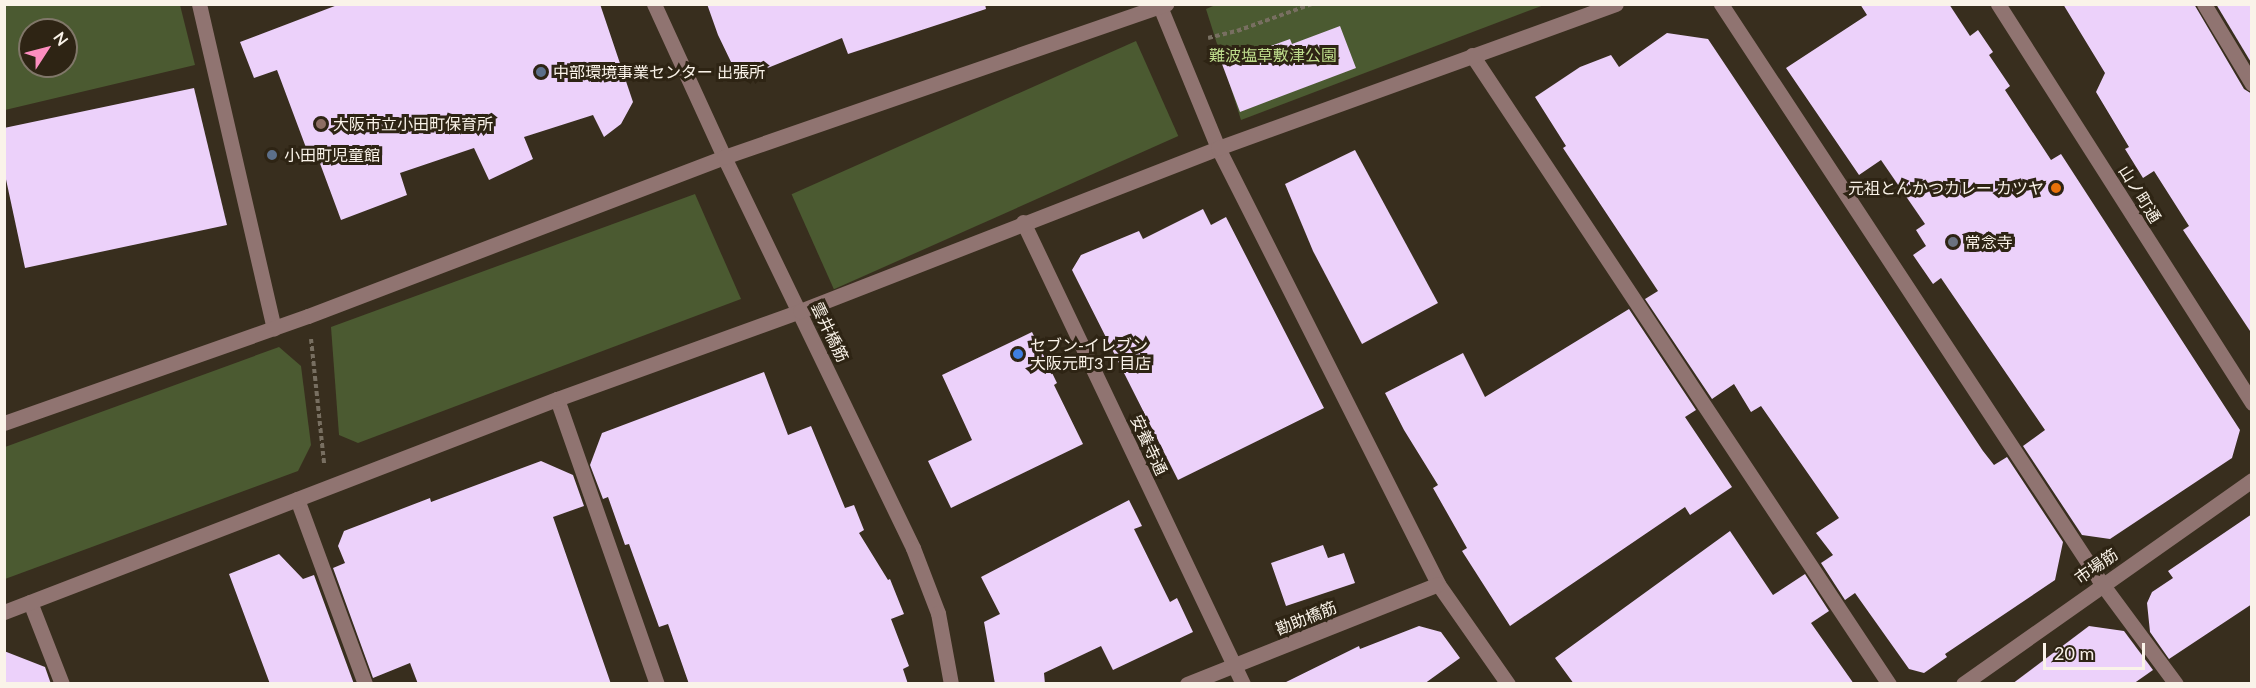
<!DOCTYPE html>
<html>
<head>
<meta charset="utf-8">
<style>
  body { margin:0 }
  #map { position:relative; width:2256px; height:688px; overflow:hidden; background:#382e1e; font-family:Lato,"Noto Sans JP",sans-serif }
  div>[style] { position:absolute }
  .green>* { inset:0; background:#4b5a31; transform-origin:0 0 }
  .building>* { inset:0; background:#ecd1fa }
  .path>* { height:4px; margin-top:-2px; transform-origin:0; background:repeating-linear-gradient(90deg,#786f61 0 4.5px,transparent 0 7.5px) }
  .minor>* { height:15px; margin:-7.5px; padding:0 7.5px; transform-origin:7.5px; border-radius:7.5px; background:#907471 }
  .dots>* { width:16px; height:16px; translate:-50% -50%; box-sizing:border-box; border:3px solid #2e2414; border-radius:50% }
  span { translate:-50% -50%; white-space:nowrap; text-align:center; line-height:1.15; -webkit-text-stroke:6px #2e2414; paint-order:stroke }
  .park-label { font-size:16px; color:#bddb8b }
  .poi-label { font-size:16px; color:#faf3e9 }
  .left { translate:0 -50%; text-align:left }
  .right { translate:-100% -50%; text-align:right }
  .street-label { font-size:16px; color:#faf3e9 }
  .frame { position:absolute; inset:0; border:6px solid #faf3e9; pointer-events:none }
  .north { position:absolute; left:18px; top:18px; width:60px; height:60px; box-sizing:border-box; background:#2e2414; border:2px solid #807769; border-radius:50%; rotate:54deg; font-size:16px; font-weight:700; line-height:24px; text-align:center; color:#faf3e9 }
  .north::after { content:''; display:block; margin:auto; width:21px; height:27px; background:#fd8ec0; clip-path:polygon(50% 0,100% 100%,50% 72%,0 100%) }
  .scale { position:absolute; left:2043px; top:643px; width:102px; height:27px; box-sizing:border-box; border:3px solid #faf3e9; border-top:0; padding-left:8px; font-size:18px; line-height:21px; white-space:nowrap; color:#faf3e9; -webkit-text-stroke:4px #2e2414; paint-order:stroke }
</style>
</head>
<body>
<div id="map">
  <div class="green">
    <div style="clip-path:polygon(1218px 4px,1544px 5px,1241px 120px,1206px 9px)"></div>
    <div style="clip-path:polygon(evenodd,4px 5px,180px 5px,195px 65px,5px 110px,4px 5px,30px 30px,66px 30px,66px 66px,30px 66px,30px 30px)"></div>
    <div style="left:1136px;top:41px;width:104px;height:377px;rotate:66deg"></div>
    <div style="clip-path:polygon(695px 194px,741px 299px,358px 443px,339px 435px,331px 327px)"></div>
    <div style="clip-path:polygon(279px 347px,301px 366px,311px 445px,298px 471px,5px 579px,5px 447px)"></div>
  </div>
  <div class="building">
    <div style="clip-path:polygon(340px 4px,600px 4px,633px 102px,621px 124px,604px 137px,593px 115px,524px 137px,533px 159px,489px 180px,474px 148px,400px 173px,407px 195px,341px 220px,315px 150px,308px 153px,277px 70px,254px 78px,240px 42px)"></div>
    <div style="clip-path:polygon(707px 4px,985px 4px,986px 9px,848px 54px,842px 38px,750px 75px,732px 64px,718px 35px)"></div>
    <div style="clip-path:polygon(1860px 4px,1949px 4px,1970px 36px,1978px 30px,1993px 52px,1989px 55px,2010px 86px,2005px 90px,2051px 160px,2061px 154px,2240px 430px,2232px 458px,2110px 539px,2082px 535px,2023px 446px,2045px 430px,1941px 278px,1933px 284px,1913px 255px,1926px 246px,1916px 230px,1925px 224px,1881px 160px,1859px 175px,1786px 68px,1867px 15px)"></div>
    <div style="clip-path:polygon(2063px 4px,2194px 4px,2244px 89px,2252px 94px,2252px 334px,2183px 230px,2189px 226px,2154px 171px,2143px 178px,2125px 149px,2129px 147px,2096px 92px,2105px 73px)"></div>
    <div style="clip-path:polygon(2216px 4px,2252px 4px,2252px 64px)"></div>
    <div style="clip-path:polygon(1340px 26px,1356px 68px,1240px 112px,1222px 64px,1290px 39px,1292px 44px)"></div>
    <div style="clip-path:polygon(1667px 33px,1708px 39px,1983px 451px,1994px 465px,2007px 457px,2063px 542px,2055px 580px,1945px 654px,1947px 657px,1924px 673px,1909px 669px,1855px 593px,1845px 600px,1821px 563px,1833px 555px,1816px 533px,1839px 518px,1761px 406px,1751px 412px,1734px 384px,1712px 399px,1645px 299px,1658px 291px,1563px 148px,1566px 146px,1535px 97px,1580px 67px,1611px 55px,1619px 67px)"></div>
    <div style="clip-path:polygon(194px 88px,227px 225px,25px 268px,4px 170px,4px 128px)"></div>
    <div style="clip-path:polygon(1355px 150px,1438px 303px,1362px 344px,1313px 251px,1285px 184px)"></div>
    <div style="clip-path:polygon(1203px 209px,1211px 225px,1226px 217px,1324px 408px,1178px 480px,1072px 270px,1081px 255px,1139px 231px,1143px 239px)"></div>
    <div style="clip-path:polygon(1629px 309px,1696px 410px,1685px 417px,1732px 487px,1690px 515px,1685px 507px,1510px 626px,1462px 551px,1467px 548px,1433px 488px,1438px 485px,1404px 430px,1385px 393px,1463px 353px,1485px 397px)"></div>
    <div style="clip-path:polygon(1032px 332px,1057px 383px,1054px 385px,1083px 444px,951px 508px,928px 461px,972px 440px,942px 375px)"></div>
    <div style="clip-path:polygon(764px 372px,788px 435px,811px 426px,845px 508px,854px 505px,864px 530px,859px 533px,888px 580px,890px 579px,904px 614px,891px 619px,909px 666px,903px 669px,908px 684px,689px 684px,668px 624px,659px 627px,629px 544px,625px 545px,608px 497px,603px 499px,590px 465px,602px 433px)"></div>
    <div style="clip-path:polygon(541px 461px,573px 475px,584px 506px,553px 517px,611px 684px,418px 684px,410px 663px,373px 678px,333px 568px,345px 563px,338px 546px,344px 531px,430px 498px,431px 502px)"></div>
    <div style="clip-path:polygon(1129px 500px,1142px 526px,1134px 529px,1170px 602px,1177px 598px,1193px 632px,1113px 670px,1101px 646px,1044px 673px,1045px 684px,995px 684px,984px 622px,1000px 614px,981px 577px)"></div>
    <div style="clip-path:polygon(2252px 514px,2252px 604px,2169px 659px,2150px 632px,2147px 603px,2152px 592px,2173px 578px,2168px 571px)"></div>
    <div style="clip-path:polygon(1730px 531px,1773px 595px,1805px 574px,1829px 611px,1811px 623px,1854px 684px,1574px 684px,1555px 658px)"></div>
    <div style="clip-path:polygon(1323px 545px,1328px 558px,1344px 553px,1355px 583px,1286px 606px,1271px 563px)"></div>
    <div style="clip-path:polygon(279px 554px,303px 579px,314px 575px,354px 684px,270px 684px,229px 574px)"></div>
    <div style="clip-path:polygon(1419px 626px,1441px 632px,1460px 658px,1424px 684px,1282px 684px,1359px 646px,1360px 649px)"></div>
    <div style="clip-path:polygon(2089px 626px,2124px 631px,2153px 670px,2133px 684px,2012px 684px)"></div>
    <div style="clip-path:polygon(4px 651px,45px 667px,51px 684px,4px 684px)"></div>
  </div>
  <div class="path">
    <div style="left:1208px;top:38px;width:30px;rotate:-14deg"></div>
    <div style="left:1237px;top:31px;width:80px;rotate:-19.8deg"></div>
    <div style="left:311px;top:339px;width:125px;rotate:84deg"></div>
  </div>
  <div class="minor">
    <div style="left:199px;top:4px;width:333px;rotate:77deg"></div>
    <div style="left:654px;top:4px;width:168px;rotate:65.4deg"></div>
    <div style="left:724px;top:157px;width:434px;rotate:64.2deg"></div>
    <div style="left:913px;top:548px;width:70px;rotate:69deg"></div>
    <div style="left:938px;top:613px;width:72px;rotate:79.6deg"></div>
    <div style="left:1159px;top:4px;width:156px;rotate:67.7deg"></div>
    <div style="left:1218px;top:148px;width:488px;rotate:63.2deg"></div>
    <div style="left:1438px;top:584px;width:122px;rotate:55deg"></div>
    <div style="left:1721px;top:4px;width:694px;rotate:56.7deg"></div>
    <div style="left:2102px;top:584px;width:124px;rotate:53.5deg"></div>
    <div style="left:1998px;top:4px;width:473px;rotate:57.5deg"></div>
    <div style="left:2204px;top:4px;width:93px;rotate:59deg"></div>
    <div style="left:1472px;top:55px;width:755px;rotate:56.46deg"></div>
    <div style="left:1023px;top:222px;width:512px;rotate:64.54deg"></div>
    <div style="left:557px;top:399px;width:302px;rotate:70.7deg"></div>
    <div style="left:4px;top:423px;width:322px;rotate:-19.4deg"></div>
    <div style="left:308px;top:316px;width:445px;rotate:-20.9deg"></div>
    <div style="left:724px;top:157px;width:468px;rotate:-19.1deg"></div>
    <div style="left:297px;top:499px;width:197px;rotate:69.8deg"></div>
    <div style="left:30px;top:602px;width:88px;rotate:68.7deg"></div>
    <div style="left:4px;top:612px;width:593px;rotate:-21.07deg"></div>
    <div style="left:557px;top:399px;width:258px;rotate:-19.9deg"></div>
    <div style="left:800px;top:311px;width:449px;rotate:-21.3deg"></div>
    <div style="left:1218px;top:148px;width:423px;rotate:-19.9deg"></div>
    <div style="left:1187px;top:684px;width:270px;rotate:-21.7deg"></div>
    <div style="left:1963px;top:684px;width:354px;rotate:-35.2deg"></div>
  </div>
  <div class="dots">
    <div style="left:541px;top:72px;background:#5c6f8a"></div>
    <div style="left:321px;top:124px;background:#8d6e63"></div>
    <div style="left:272px;top:155px;background:#5c6f8a"></div>
    <div style="left:2056px;top:188px;background:#e8710a"></div>
    <div style="left:1953px;top:242px;background:#6b7280"></div>
    <div style="left:1018px;top:354px;background:#3f7fe0"></div>
  </div>
  <div class="park-label">
    <span style="left:1273px;top:55px">難波塩草敷津公園</span>
  </div>
  <div class="poi-label">
    <span class="left" style="left:553px;top:72px">中部環境事業センター 出張所</span>
    <span class="left" style="left:333px;top:124px">大阪市立小田町保育所</span>
    <span class="left" style="left:284px;top:155px">小田町児童館</span>
    <span class="right" style="left:2044px;top:188px">元祖とんかつカレー カツヤ</span>
    <span class="left" style="left:1965px;top:242px">常念寺</span>
    <span class="left" style="left:1030px;top:354px">セブン-イレブン<br>大阪元町3丁目店</span>
  </div>
  <div class="street-label">
    <span style="left:2140px;top:194px;rotate:58deg">山ノ町通</span>
    <span style="left:830px;top:332px;rotate:64deg">雲井橋筋</span>
    <span style="left:1149px;top:445px;rotate:65deg">安養寺通</span>
    <span style="left:2096px;top:566px;rotate:-35deg">市場筋</span>
    <span style="left:1306px;top:618px;rotate:-22deg">勘助橋筋</span>
  </div>
  <div class="frame"></div>
  <div class="north">N</div>
  <div class="scale">20 m</div>
</div>
</body>
</html>
